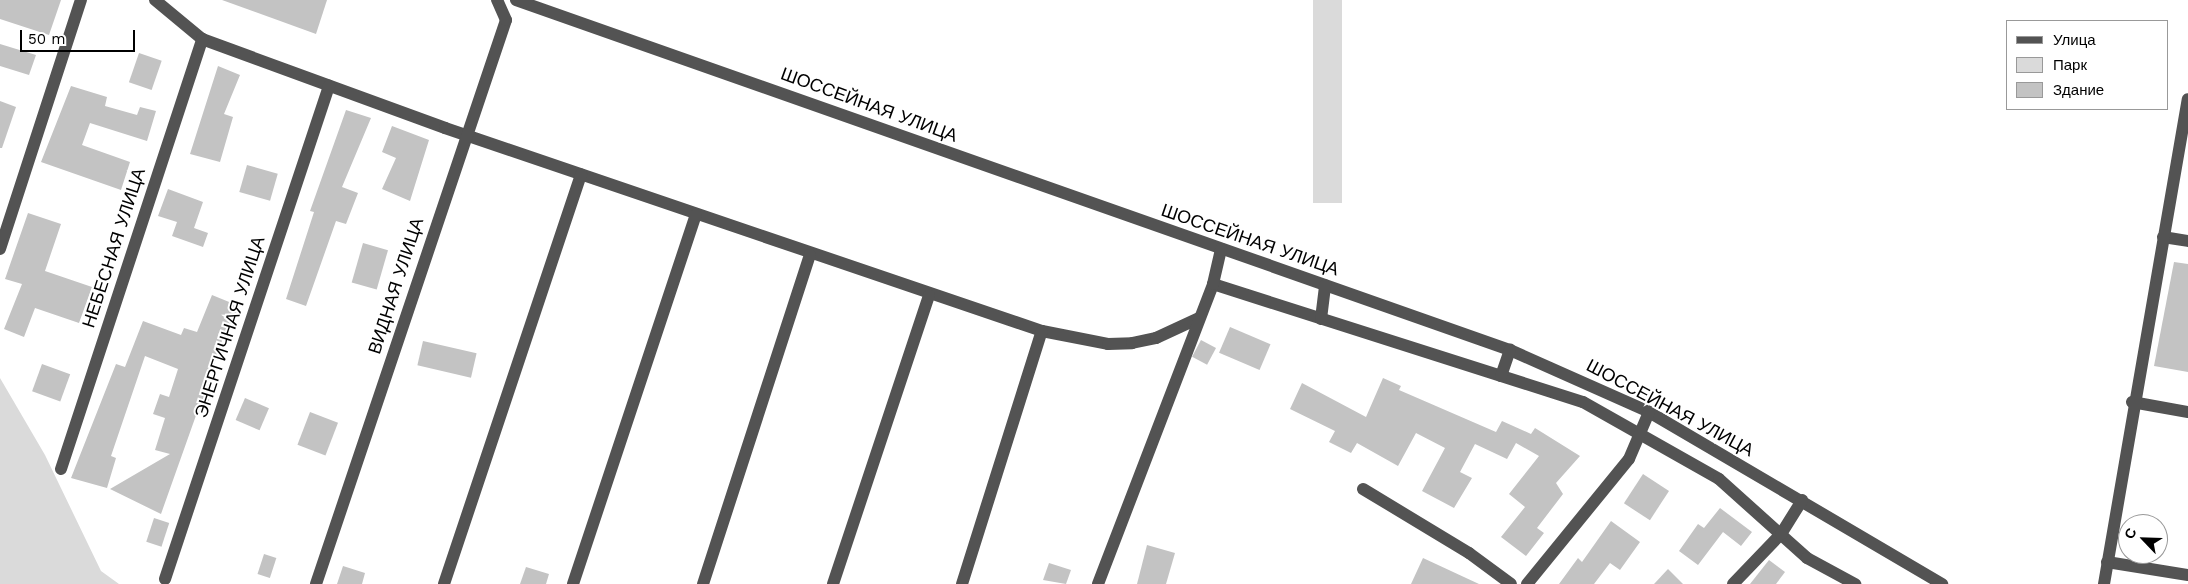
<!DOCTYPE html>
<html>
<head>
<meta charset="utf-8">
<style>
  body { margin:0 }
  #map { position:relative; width:2188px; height:584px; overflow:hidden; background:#fff; font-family:"Work Sans",sans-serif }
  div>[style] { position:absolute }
  .green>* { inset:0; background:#dadada; transform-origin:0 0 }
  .building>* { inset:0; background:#c3c3c3; transform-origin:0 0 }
  .minor>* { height:12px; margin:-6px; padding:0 6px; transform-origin:6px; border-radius:6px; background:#535353 }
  span { translate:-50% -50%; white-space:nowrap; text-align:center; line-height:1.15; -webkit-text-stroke:4px #fff; paint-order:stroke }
  .street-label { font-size:18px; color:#000 }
  .legend { position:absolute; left:2006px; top:20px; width:162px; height:90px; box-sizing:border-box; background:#fff; border:1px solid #999; margin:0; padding:6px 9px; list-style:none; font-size:15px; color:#000 }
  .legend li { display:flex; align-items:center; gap:10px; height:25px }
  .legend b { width:25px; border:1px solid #999 }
  .north { position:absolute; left:2118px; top:514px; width:50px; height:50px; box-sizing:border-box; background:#fff; border:1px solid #999; border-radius:50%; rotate:294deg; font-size:14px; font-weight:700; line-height:20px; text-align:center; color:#000 }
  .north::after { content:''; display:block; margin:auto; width:18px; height:22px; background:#000; clip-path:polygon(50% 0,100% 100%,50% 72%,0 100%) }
  .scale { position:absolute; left:20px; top:30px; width:115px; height:22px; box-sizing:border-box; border:2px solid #000; border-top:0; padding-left:6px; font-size:15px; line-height:18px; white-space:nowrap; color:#000; -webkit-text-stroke:4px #fff; paint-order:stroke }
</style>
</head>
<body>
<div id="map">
  <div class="green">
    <div style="left:1313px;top:0;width:29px;height:203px"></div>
    <div style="clip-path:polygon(0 378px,45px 455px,101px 571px,119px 584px,0 584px)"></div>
  </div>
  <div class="building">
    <div style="clip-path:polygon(0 0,61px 0,49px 35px,0 19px)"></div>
    <div style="clip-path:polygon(222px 0,327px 0,316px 34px)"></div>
    <div style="clip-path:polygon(0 44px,36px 55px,29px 75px,0 66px)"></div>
    <div style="left:139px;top:53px;width:24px;height:31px;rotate:19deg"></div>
    <div style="clip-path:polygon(218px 66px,240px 75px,224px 114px,233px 117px,220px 162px,190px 154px)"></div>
    <div style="clip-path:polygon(71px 86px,107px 97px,105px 106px,137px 115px,140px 107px,156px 111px,147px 141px,90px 123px,82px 145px,130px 162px,121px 190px,41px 162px)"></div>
    <div style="clip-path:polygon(0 101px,16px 107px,2px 148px,0 148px)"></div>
    <div style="clip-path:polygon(346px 110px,371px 118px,342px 187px,358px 193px,346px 224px,336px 221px,306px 306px,286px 299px,314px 212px,310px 211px)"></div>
    <div style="clip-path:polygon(392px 126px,429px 140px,410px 201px,382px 189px,396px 158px,382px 152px)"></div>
    <div style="left:247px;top:165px;width:32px;height:28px;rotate:16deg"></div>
    <div style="clip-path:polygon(168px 189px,203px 202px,194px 228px,208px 233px,203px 247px,172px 236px,177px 222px,158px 216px)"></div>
    <div style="clip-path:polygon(28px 213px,61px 224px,45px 271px,92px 287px,79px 323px,35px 308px,24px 337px,4px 329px,22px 284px,5px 279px)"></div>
    <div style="left:363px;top:243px;width:26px;height:41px;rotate:16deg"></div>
    <div style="clip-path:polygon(2174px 262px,2188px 264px,2188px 372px,2154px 366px)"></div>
    <div style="clip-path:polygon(212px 295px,239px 306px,228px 333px,225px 332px,205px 391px,211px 393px,206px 410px,199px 407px,161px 514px,110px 489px,170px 454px,155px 450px,165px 418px,153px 414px,160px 394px,169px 397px,178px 369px,145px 356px,111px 456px,116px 458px,107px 488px,71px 478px,116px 364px,125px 367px,143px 321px,181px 335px,184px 328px,197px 332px)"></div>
    <div style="left:1230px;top:327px;width:44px;height:28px;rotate:23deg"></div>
    <div style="left:1201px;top:340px;width:17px;height:19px;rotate:28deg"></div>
    <div style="left:423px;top:341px;width:55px;height:25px;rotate:13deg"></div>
    <div style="left:42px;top:364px;width:30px;height:29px;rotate:20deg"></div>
    <div style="clip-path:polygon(1383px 378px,1401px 386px,1399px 390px,1496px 432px,1502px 421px,1531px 434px,1535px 428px,1580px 456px,1556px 483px,1563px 494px,1537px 528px,1544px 533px,1526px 556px,1501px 537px,1525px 507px,1509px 494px,1539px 456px,1516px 443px,1507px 459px,1475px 444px,1460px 472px,1472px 478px,1454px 508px,1422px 491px,1445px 448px,1416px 433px,1398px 466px,1357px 443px,1351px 453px,1329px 442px,1335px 431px,1290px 409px,1302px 383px,1366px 417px)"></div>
    <div style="left:245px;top:398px;width:26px;height:24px;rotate:23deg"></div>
    <div style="left:310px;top:412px;width:30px;height:35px;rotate:21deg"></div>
    <div style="left:1643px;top:474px;width:31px;height:35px;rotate:33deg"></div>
    <div style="clip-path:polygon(1720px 508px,1752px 532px,1741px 546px,1723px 532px,1698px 565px,1679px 551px,1698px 524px,1704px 528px)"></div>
    <div style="left:154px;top:518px;width:16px;height:25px;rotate:18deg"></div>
    <div style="clip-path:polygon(1611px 521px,1640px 542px,1620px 570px,1610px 563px,1594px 584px,1559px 584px,1578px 558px,1582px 562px)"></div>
    <div style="clip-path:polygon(1147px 545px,1175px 553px,1166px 584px,1137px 584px)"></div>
    <div style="left:264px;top:554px;width:13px;height:21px;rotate:18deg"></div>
    <div style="clip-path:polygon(1423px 558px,1479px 584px,1411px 584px)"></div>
    <div style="clip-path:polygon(1769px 560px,1785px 572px,1776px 584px,1750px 584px)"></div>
    <div style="clip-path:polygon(1049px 563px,1071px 570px,1066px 584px,1043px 580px)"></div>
    <div style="clip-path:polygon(343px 566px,365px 573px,362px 584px,337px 584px)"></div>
    <div style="clip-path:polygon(526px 567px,549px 574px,546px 584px,520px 584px)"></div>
    <div style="clip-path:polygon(1668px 569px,1683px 584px,1654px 584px)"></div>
  </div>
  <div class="minor">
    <div style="left:155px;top:0;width:61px;rotate:39.7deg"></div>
    <div style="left:202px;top:39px;width:259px;rotate:20.1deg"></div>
    <div style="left:445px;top:128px;width:631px;rotate:18.78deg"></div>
    <div style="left:1042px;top:331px;width:67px;rotate:11.1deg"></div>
    <div style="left:1108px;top:344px;width:24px;rotate:-2deg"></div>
    <div style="left:1132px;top:343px;width:25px;rotate:-12deg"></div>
    <div style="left:1156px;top:338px;width:47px;rotate:-24.9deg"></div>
    <div style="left:516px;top:0;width:1054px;rotate:19.4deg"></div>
    <div style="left:1510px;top:350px;width:152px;rotate:24deg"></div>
    <div style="left:1649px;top:412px;width:340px;rotate:30.4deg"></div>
    <div style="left:2163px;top:237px;width:25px;rotate:9deg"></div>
    <div style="left:0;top:249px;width:262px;rotate:-72deg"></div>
    <div style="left:1213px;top:284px;width:388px;rotate:17.7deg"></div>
    <div style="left:1583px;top:402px;width:156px;rotate:29.5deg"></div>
    <div style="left:1719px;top:479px;width:118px;rotate:41.9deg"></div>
    <div style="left:1807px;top:558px;width:55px;rotate:28.4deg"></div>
    <div style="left:1321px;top:319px;width:34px;rotate:-83deg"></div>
    <div style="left:1501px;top:376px;width:28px;rotate:-71deg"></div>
    <div style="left:2132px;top:402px;width:57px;rotate:10.1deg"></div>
    <div style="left:61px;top:469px;width:453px;rotate:-71.8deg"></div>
    <div style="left:1363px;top:489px;width:124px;rotate:31.1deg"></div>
    <div style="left:1469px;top:553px;width:52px;rotate:36.4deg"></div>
    <div style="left:2107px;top:562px;width:82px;rotate:9.1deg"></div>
    <div style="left:165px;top:579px;width:520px;rotate:-71.6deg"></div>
    <div style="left:316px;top:584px;width:595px;rotate:-71.38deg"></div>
    <div style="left:506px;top:20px;width:22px;rotate:-114deg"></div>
    <div style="left:444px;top:584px;width:432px;rotate:-71.5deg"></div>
    <div style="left:573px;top:584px;width:389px;rotate:-71.6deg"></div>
    <div style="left:703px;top:584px;width:346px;rotate:-72deg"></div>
    <div style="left:833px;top:584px;width:304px;rotate:-71.6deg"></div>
    <div style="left:962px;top:584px;width:265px;rotate:-72.5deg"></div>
    <div style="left:1098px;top:584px;width:321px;rotate:-69deg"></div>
    <div style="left:1213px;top:284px;width:36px;rotate:-77deg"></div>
    <div style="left:1527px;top:584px;width:161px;rotate:-50.8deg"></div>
    <div style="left:1629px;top:459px;width:51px;rotate:-66.9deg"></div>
    <div style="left:1733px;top:584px;width:69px;rotate:-46.2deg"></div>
    <div style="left:1781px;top:534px;width:40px;rotate:-58deg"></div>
    <div style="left:2104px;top:584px;width:492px;rotate:-80.2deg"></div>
  </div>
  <div class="street-label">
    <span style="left:869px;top:105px;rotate:20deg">ШОССЕЙНАЯ УЛИЦА</span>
    <span style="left:1250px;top:240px;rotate:19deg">ШОССЕЙНАЯ УЛИЦА</span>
    <span style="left:114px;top:248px;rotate:-72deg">НЕБЕСНАЯ УЛИЦА</span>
    <span style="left:396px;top:286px;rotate:-72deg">ВИДНАЯ УЛИЦА</span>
    <span style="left:230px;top:327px;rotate:-72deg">ЭНЕРГИЧНАЯ УЛИЦА</span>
    <span style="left:1670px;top:408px;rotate:28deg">ШОССЕЙНАЯ УЛИЦА</span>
  </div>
  <ul class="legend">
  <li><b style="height:6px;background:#535353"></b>Улица</li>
  <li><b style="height:14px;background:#dadada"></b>Парк</li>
  <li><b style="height:14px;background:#c3c3c3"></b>Здание</li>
  </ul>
  <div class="north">С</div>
  <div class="scale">50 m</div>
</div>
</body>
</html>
